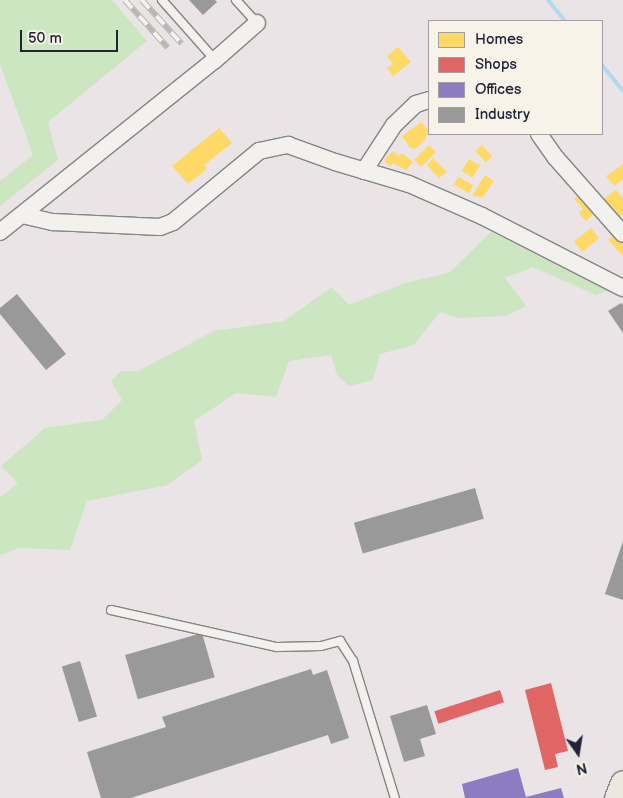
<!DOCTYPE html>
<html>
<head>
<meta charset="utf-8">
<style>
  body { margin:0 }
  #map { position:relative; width:623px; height:798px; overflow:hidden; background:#f4f2ec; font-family:"Balsamiq Sans",sans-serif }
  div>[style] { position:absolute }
  .built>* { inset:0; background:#eae4e6 }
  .green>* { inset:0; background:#cbe6c1 }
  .homes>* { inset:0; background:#ffd966; transform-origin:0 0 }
  .shops>* { inset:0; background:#e06666; transform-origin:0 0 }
  .offices>* { inset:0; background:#8e7cc3 }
  .industry>* { inset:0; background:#999; transform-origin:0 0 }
  .stream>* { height:4px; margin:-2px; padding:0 2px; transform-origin:2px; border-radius:2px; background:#b1daf2 }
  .roads { filter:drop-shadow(1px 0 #858486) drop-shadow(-1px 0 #858486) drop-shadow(0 1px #858486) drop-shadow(0 -1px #858486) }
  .service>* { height:8px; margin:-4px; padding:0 4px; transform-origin:4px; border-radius:4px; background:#f2f1ed }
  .minor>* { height:16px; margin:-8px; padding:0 8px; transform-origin:8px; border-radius:8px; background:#f2f1ed }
  .primary>* { height:25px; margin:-12.5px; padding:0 12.5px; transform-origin:12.5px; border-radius:12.5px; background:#ece8df }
  .rail>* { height:5.5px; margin-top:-2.75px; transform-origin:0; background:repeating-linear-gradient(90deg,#f7f3e8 0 11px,#b8b6b6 0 22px); box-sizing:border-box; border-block:1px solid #b8b6b6 }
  span { translate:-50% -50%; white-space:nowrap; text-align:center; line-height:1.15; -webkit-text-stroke:5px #f7f3e8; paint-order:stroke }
  .legend { position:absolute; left:428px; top:20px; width:175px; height:115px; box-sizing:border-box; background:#f7f3e8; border:1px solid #a29fa3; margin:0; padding:6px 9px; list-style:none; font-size:15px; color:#22223b }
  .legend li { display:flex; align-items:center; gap:10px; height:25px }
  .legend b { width:25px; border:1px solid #a29fa3 }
  .north { position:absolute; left:553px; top:728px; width:50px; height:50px; -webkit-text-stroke:4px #f7f3e8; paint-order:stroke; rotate:167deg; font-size:14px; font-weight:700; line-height:20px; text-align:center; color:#22223b }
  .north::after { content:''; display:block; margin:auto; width:18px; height:22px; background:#22223b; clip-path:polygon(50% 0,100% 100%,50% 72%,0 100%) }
  .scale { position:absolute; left:20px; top:30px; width:98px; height:22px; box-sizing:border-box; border:2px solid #22223b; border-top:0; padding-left:6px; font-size:15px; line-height:18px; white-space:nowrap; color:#22223b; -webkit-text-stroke:4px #f7f3e8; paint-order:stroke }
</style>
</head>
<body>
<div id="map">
  <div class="built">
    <div style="clip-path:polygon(evenodd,0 0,623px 0,623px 798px,0 798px,0 0,429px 21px,602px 21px,602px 134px,429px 134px,429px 21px)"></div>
  </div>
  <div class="green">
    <div style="clip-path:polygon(0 0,112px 0,147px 41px,48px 122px,58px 160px,0 206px,0 181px,33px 155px,0 64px)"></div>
    <div style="clip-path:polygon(491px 232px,608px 290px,596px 295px,533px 267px,505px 278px,526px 306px,506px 316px,457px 318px,440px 312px,414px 345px,380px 354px,373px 380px,349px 386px,337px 375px,331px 355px,289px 361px,276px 397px,236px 393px,194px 421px,202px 460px,168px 485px,87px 501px,70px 550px,19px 548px,0 555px,0 497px,18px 483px,1px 466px,45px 428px,102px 420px,122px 400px,111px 381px,121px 371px,138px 371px,214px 331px,284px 321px,332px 287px,349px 305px,405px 283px,449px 273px)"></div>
  </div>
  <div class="homes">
    <div style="clip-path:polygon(398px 47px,411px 62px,393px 76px,387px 68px,393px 64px,387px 56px)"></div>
    <div style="clip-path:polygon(421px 122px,428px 130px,425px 140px,415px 149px,410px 148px,402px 136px)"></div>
    <div style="clip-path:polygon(219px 128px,232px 143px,204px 165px,207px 169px,188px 184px,172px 166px)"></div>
    <div style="left:429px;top:145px;width:10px;height:21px;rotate:45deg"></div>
    <div style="left:482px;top:145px;width:15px;height:9px;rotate:48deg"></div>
    <div style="clip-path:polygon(393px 151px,398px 156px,402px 153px,413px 162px,406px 170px,393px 163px,390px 166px,384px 160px)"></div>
    <div style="clip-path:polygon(433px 158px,447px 172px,439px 178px,427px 165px)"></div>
    <div style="left:469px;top:159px;width:13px;height:14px;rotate:32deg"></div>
    <div style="clip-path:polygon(623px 164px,623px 179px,614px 186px,606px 176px)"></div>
    <div style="clip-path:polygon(485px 175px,494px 181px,483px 197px,472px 196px)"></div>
    <div style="left:458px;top:177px;width:17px;height:9px;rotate:28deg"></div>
    <div style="clip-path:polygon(616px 190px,623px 198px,623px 214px,616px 219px,601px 201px)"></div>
    <div style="clip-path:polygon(581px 193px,597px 211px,586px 221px,579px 213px,583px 209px,574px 199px)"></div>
    <div style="left:591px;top:228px;width:13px;height:22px;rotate:51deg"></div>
    <div style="clip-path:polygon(616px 234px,623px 242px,623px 256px,608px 240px)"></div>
  </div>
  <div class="shops">
    <div style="clip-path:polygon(551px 683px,568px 751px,555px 754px,558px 767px,545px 770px,525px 690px)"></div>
    <div style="left:500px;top:690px;width:13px;height:69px;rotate:72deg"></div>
  </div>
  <div class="offices">
    <div style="clip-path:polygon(518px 768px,526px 797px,561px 788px,564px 798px,465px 798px,462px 784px)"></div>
  </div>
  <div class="industry">
    <div style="clip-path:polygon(189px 0,215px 0,217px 2px,203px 15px)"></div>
    <div style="clip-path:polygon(17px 294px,66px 354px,46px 370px,0 314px,0 308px)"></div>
    <div style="clip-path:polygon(621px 303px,623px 305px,623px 333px,608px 311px)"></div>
    <div style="left:475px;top:488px;width:32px;height:126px;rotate:74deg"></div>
    <div style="clip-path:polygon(623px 541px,623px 600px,605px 594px)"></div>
    <div style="left:202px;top:633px;width:46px;height:80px;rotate:74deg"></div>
    <div style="left:80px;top:661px;width:58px;height:19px;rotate:73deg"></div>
    <div style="clip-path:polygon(311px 669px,313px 675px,327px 670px,349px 738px,331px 744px,328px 735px,131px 798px,101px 798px,87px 752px,166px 727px,162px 717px)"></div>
    <div style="clip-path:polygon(427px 705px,436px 734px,420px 739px,425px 756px,404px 762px,390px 716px)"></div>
  </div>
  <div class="stream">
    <div style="left:548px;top:0;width:27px;rotate:51deg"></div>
    <div style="left:602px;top:65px;width:33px;rotate:51deg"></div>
  </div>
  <div class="roads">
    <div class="service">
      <div style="left:162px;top:0;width:80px;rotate:48.5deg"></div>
      <div style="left:236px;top:0;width:31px;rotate:48deg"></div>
      <div style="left:111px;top:610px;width:170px;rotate:12.6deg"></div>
      <div style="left:277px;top:647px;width:44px;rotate:-1.3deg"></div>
      <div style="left:321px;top:646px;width:20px;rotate:-15deg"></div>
      <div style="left:340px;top:641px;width:24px;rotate:57deg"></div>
      <div style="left:353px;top:661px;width:143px;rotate:73deg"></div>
    </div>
    <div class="minor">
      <div style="left:539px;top:134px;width:29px;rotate:55deg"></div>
      <div style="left:556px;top:158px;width:101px;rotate:48.6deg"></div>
      <div style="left:364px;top:171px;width:55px;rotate:-56.9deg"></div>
      <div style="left:394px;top:125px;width:30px;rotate:-44deg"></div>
      <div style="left:416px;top:104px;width:14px;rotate:-17deg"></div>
      <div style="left:22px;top:215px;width:32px;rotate:13deg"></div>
      <div style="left:53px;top:222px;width:107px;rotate:2.7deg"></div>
      <div style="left:160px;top:227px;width:14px;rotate:-21deg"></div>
      <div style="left:173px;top:222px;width:112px;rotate:-39.5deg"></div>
      <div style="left:259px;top:151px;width:30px;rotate:-12deg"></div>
      <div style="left:288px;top:145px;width:50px;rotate:19.9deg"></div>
      <div style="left:335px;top:162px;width:77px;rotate:16.6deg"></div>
      <div style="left:409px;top:184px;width:80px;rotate:23.7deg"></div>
      <div style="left:482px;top:216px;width:158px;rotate:27.1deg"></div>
      <div style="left:0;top:232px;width:275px;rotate:-38.7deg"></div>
      <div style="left:215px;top:60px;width:56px;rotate:-41.4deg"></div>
    </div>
    <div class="primary">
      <div style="left:617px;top:798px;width:16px;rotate:-68deg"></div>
    </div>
  </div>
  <div class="rail">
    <div style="left:125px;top:0;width:64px;rotate:48.1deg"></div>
    <div style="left:142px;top:0;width:59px;rotate:47.7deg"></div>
  </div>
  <ul class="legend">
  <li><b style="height:14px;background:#ffd966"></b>Homes</li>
  <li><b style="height:14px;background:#e06666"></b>Shops</li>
  <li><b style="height:14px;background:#8e7cc3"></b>Offices</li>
  <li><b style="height:14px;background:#999"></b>Industry</li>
  </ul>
  <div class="north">N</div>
  <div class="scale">50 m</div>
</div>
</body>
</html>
